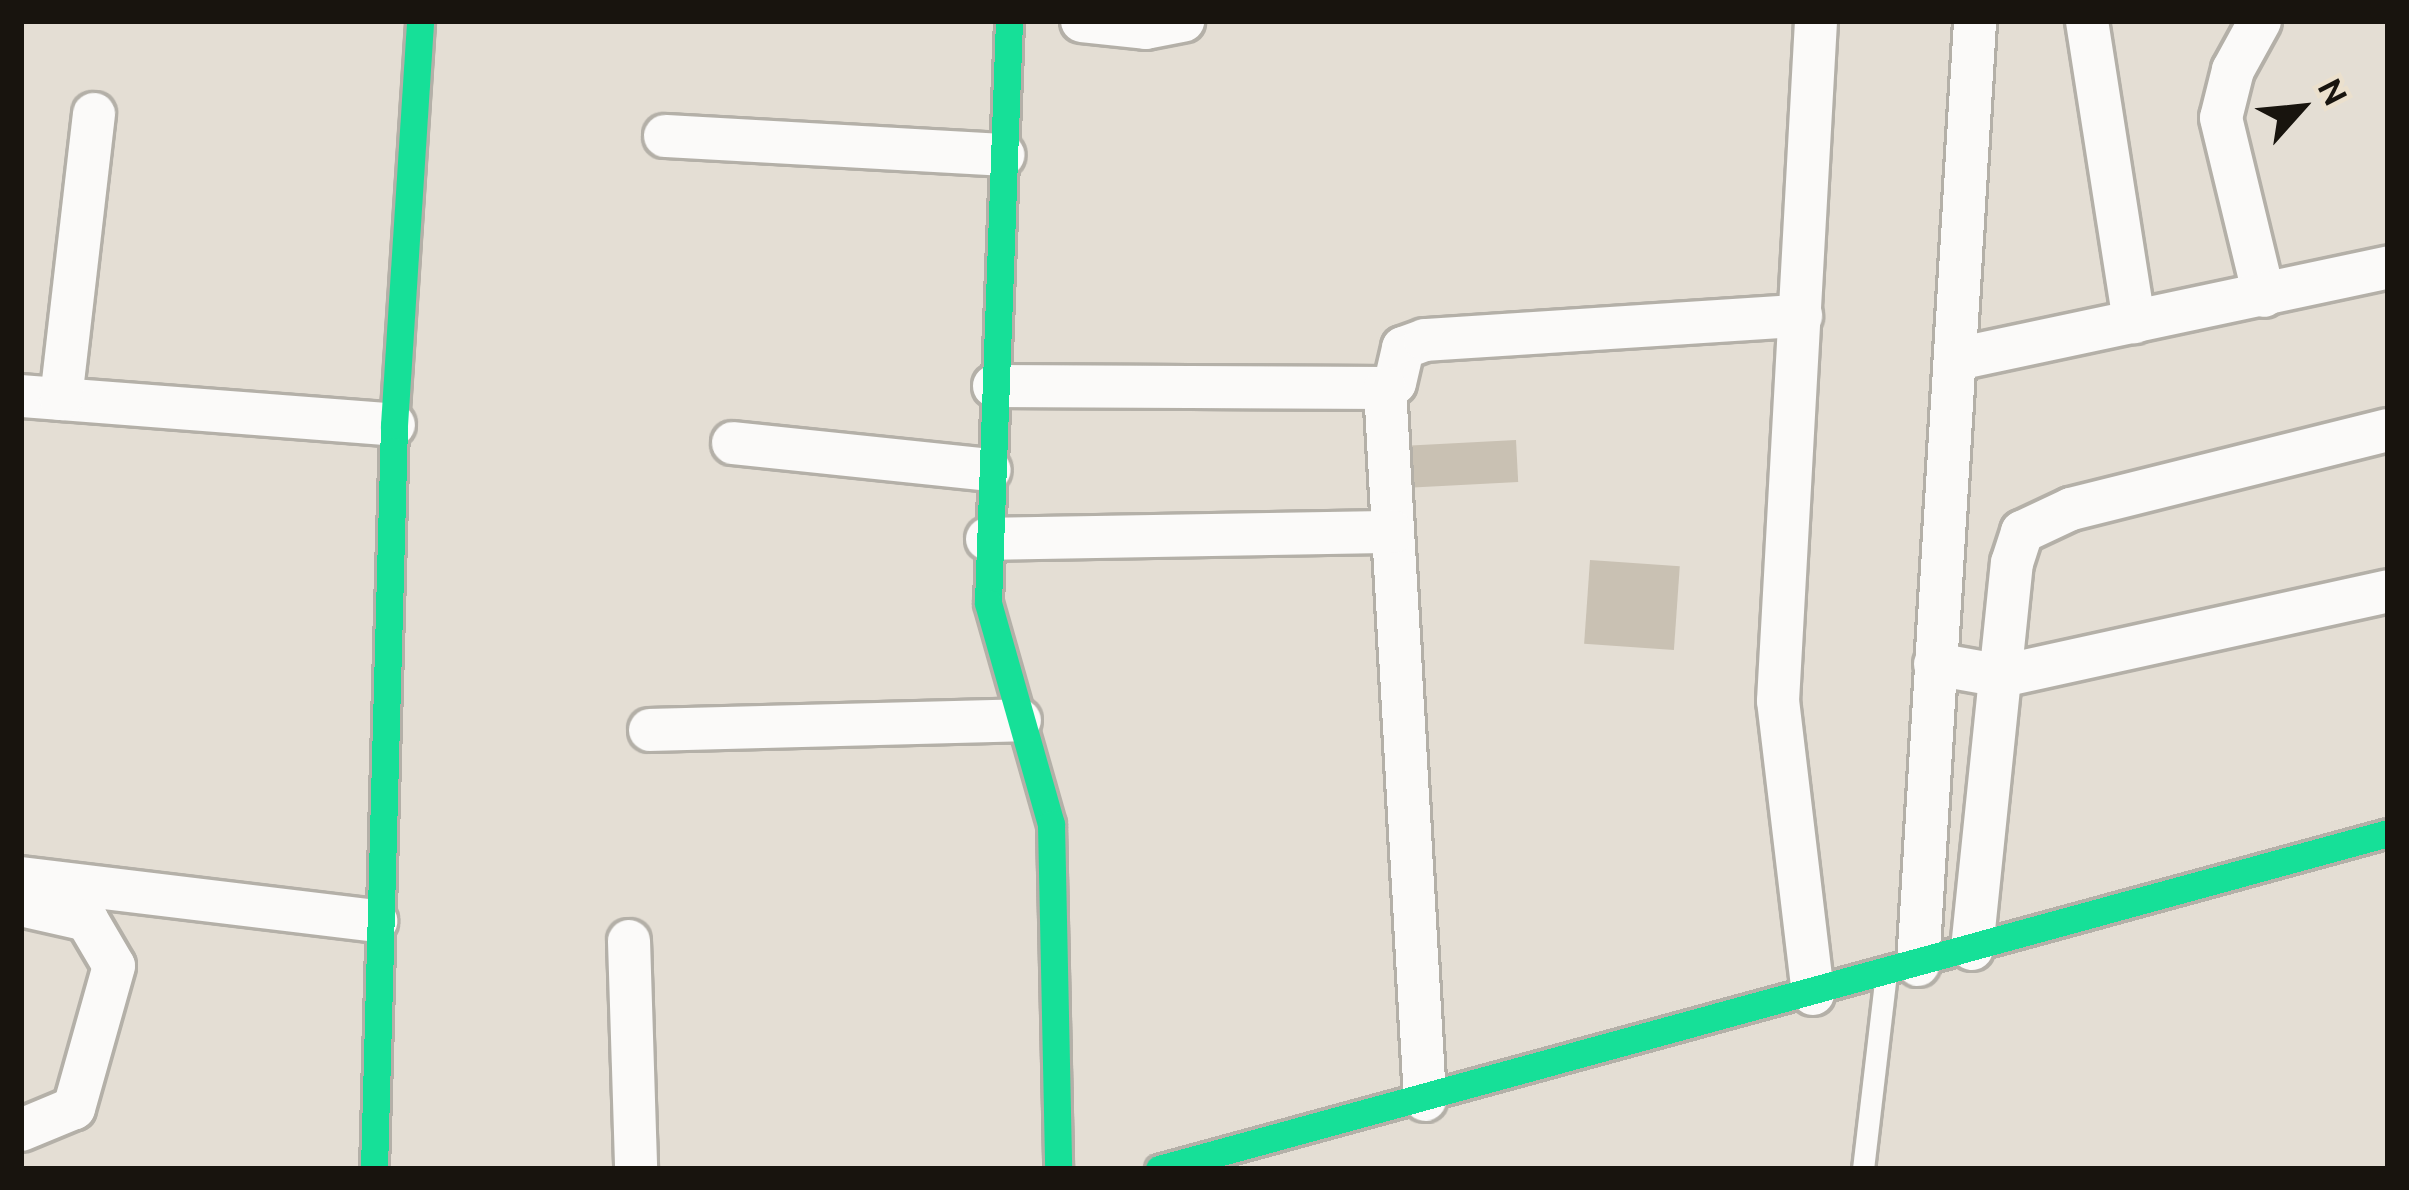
<!DOCTYPE html>
<html>
<head>
<meta charset="utf-8">
<style>
  body { margin:0 }
  #map { position:relative; width:2409px; height:1190px; overflow:hidden; background:#e4ded4; font-family:Ubuntu,sans-serif }
  div>[style] { position:absolute }
  .building>* { inset:0; background:#c9c1b3; transform-origin:0 0 }
  .roads { filter:drop-shadow(3px 0 #b4b0a8) drop-shadow(-3px 0 #b4b0a8) drop-shadow(0 3px #b4b0a8) drop-shadow(0 -3px #b4b0a8) }
  .lane>* { height:21px; margin:-10.5px; padding:0 10.5px; transform-origin:10.5px; border-radius:10.5px; background:#fbfaf9 }
  .street>* { height:42px; margin:-21px; padding:0 21px; transform-origin:21px; border-radius:21px; background:#fbfaf9 }
  .fast>* { height:27px; margin:-13.5px; padding:0 13.5px; transform-origin:13.5px; border-radius:13.5px; background:#16e098 }
  span { translate:-50% -50%; white-space:nowrap; text-align:center; line-height:1.15; -webkit-text-stroke:12px #ebe0cd; paint-order:stroke }
  .frame { position:absolute; inset:0; border:24px solid #18140e; pointer-events:none }
  .north { position:absolute; left:2241px; top:48px; width:120px; height:120px; -webkit-text-stroke:9px #ebe0cd; paint-order:stroke; rotate:63deg; font-size:33px; font-weight:700; line-height:48px; text-align:center; color:#18140e }
  .north::after { content:''; display:block; margin:auto; width:42px; height:54px; background:#18140e; clip-path:polygon(50% 0,100% 100%,50% 72%,0 100%) }
</style>
</head>
<body>
<div id="map">
  <div class="building">
    <div style="left:1516px;top:440px;width:42px;height:110px;rotate:87deg"></div>
    <div style="left:1590px;top:560px;width:90px;height:84px;rotate:4deg"></div>
  </div>
  <div class="roads">
    <div class="lane">
      <div style="left:1863px;top:1169px;width:196px;rotate:-83.3deg"></div>
    </div>
    <div class="street">
      <div style="left:1082px;top:21px;width:64px;rotate:6.2deg"></div>
      <div style="left:1146px;top:28px;width:38px;rotate:-11deg"></div>
      <div style="left:2087px;top:21px;width:305px;rotate:81.1deg"></div>
      <div style="left:2260px;top:21px;width:56px;rotate:118.9deg"></div>
      <div style="left:2233px;top:70px;width:49px;rotate:104deg"></div>
      <div style="left:2221px;top:118px;width:183px;rotate:76.4deg"></div>
      <div style="left:665px;top:136px;width:339px;rotate:3.2deg"></div>
      <div style="left:1957px;top:359px;width:441px;rotate:-12deg"></div>
      <div style="left:994px;top:386px;width:391px;rotate:0.3deg"></div>
      <div style="left:1385px;top:388px;width:11px;rotate:-27deg"></div>
      <div style="left:1395px;top:383px;width:36px;rotate:-77deg"></div>
      <div style="left:1403px;top:348px;width:23px;rotate:-20deg"></div>
      <div style="left:1425px;top:340px;width:377px;rotate:-3.7deg"></div>
      <div style="left:1385px;top:388px;width:713px;rotate:86.78deg"></div>
      <div style="left:21px;top:396px;width:374px;rotate:4.4deg"></div>
      <div style="left:61px;top:399px;width:287px;rotate:-83.4deg"></div>
      <div style="left:733px;top:443px;width:258px;rotate:6deg"></div>
      <div style="left:987px;top:539px;width:406px;rotate:-1deg"></div>
      <div style="left:1935px;top:664px;width:68px;rotate:10.2deg"></div>
      <div style="left:2002px;top:676px;width:395px;rotate:-12.4deg"></div>
      <div style="left:650px;top:730px;width:370px;rotate:-1.5deg"></div>
      <div style="left:21px;top:878px;width:358px;rotate:6.9deg"></div>
      <div style="left:21px;top:905px;width:68px;rotate:12.8deg"></div>
      <div style="left:87px;top:920px;width:53px;rotate:59.6deg"></div>
      <div style="left:114px;top:966px;width:148px;rotate:105.7deg"></div>
      <div style="left:74px;top:1108px;width:57px;rotate:157.5deg"></div>
      <div style="left:629px;top:941px;width:228px;rotate:88.2deg"></div>
      <div style="left:1972px;top:949px;width:388px;rotate:-84.1deg"></div>
      <div style="left:2012px;top:563px;width:33px;rotate:-72deg"></div>
      <div style="left:2022px;top:532px;width:54px;rotate:-25.1deg"></div>
      <div style="left:2071px;top:509px;width:327px;rotate:-14deg"></div>
      <div style="left:1918px;top:965px;width:946px;rotate:-86.54deg"></div>
      <div style="left:1813px;top:994px;width:295px;rotate:-96.8deg"></div>
      <div style="left:1778px;top:701px;width:681px;rotate:-86.8deg"></div>
    </div>
    <div class="fast">
      <div style="left:1009px;top:21px;width:582px;rotate:92.07deg"></div>
      <div style="left:988px;top:603px;width:230px;rotate:74.1deg"></div>
      <div style="left:1051px;top:824px;width:345px;rotate:88.8deg"></div>
      <div style="left:374px;top:1169px;width:744px;rotate:-88.46deg"></div>
      <div style="left:394px;top:425px;width:405px;rotate:-86.3deg"></div>
      <div style="left:1159px;top:1169px;width:1274px;rotate:-15.29deg"></div>
    </div>
  </div>
  <div class="frame"></div>
  <div class="north">N</div>
</div>
</body>
</html>
